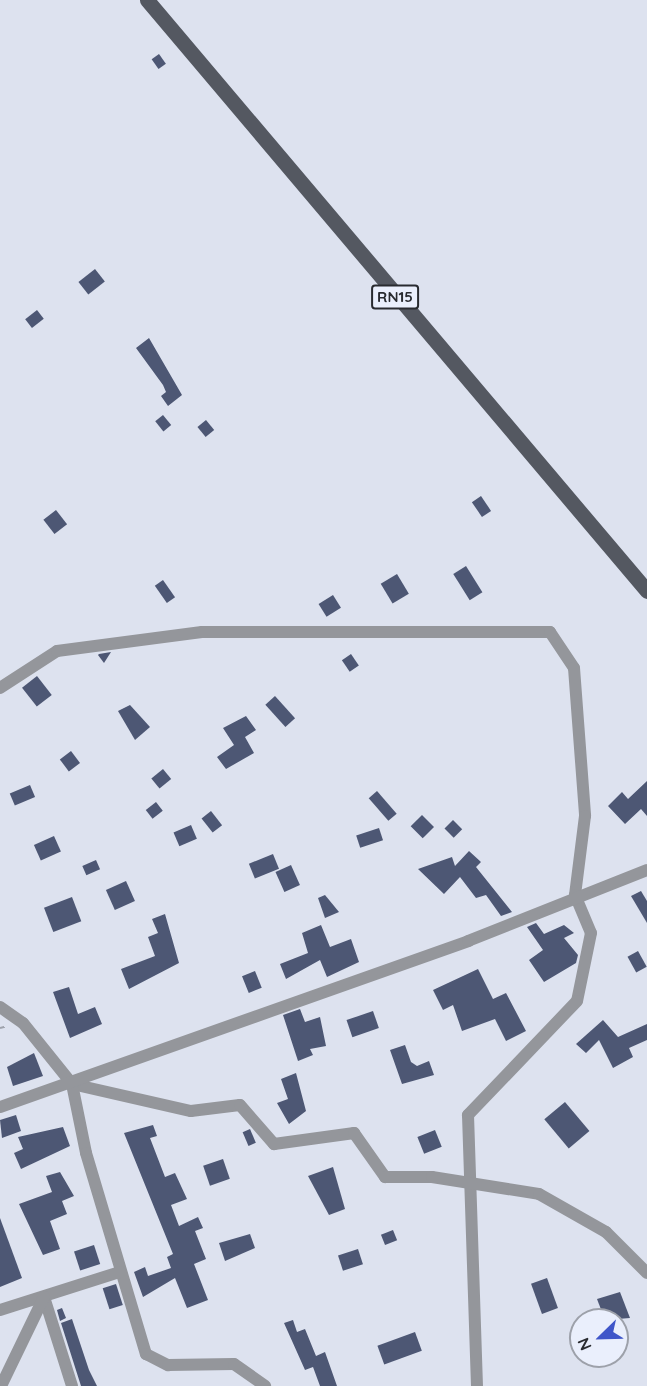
<!DOCTYPE html>
<html>
<head>
<meta charset="utf-8">
<style>
  body { margin:0 }
  #map { position:relative; width:647px; height:1386px; overflow:hidden; background:#dde2ef; font-family:Quicksand,sans-serif }
  div>[style] { position:absolute }
  .building>* { inset:0; background:#4d5774; transform-origin:0 0 }
  .path>* { height:2px; margin-top:-1px; transform-origin:0; background:repeating-linear-gradient(90deg,#9ea2ac 0 4.5px,transparent 0 9px) }
  .minor>* { height:12px; margin:-6px; padding:0 6px; transform-origin:6px; border-radius:6px; background:#94969b }
  .primary>* { height:15px; margin:-7.5px; padding:0 7.5px; transform-origin:7.5px; border-radius:7.5px; background:#545861 }
  span { translate:-50% -50%; white-space:nowrap; text-align:center; line-height:1.15; -webkit-text-stroke:6px #eaeffc; paint-order:stroke }
  .shield-label span { padding:2px 4px; background:#eaeffc; border:2px solid; border-radius:4px; -webkit-text-stroke-width:0 }
  .shield-label { font-size:15px; color:#292b30; font-weight:700 }
  .north { position:absolute; left:569px; top:1308px; width:60px; height:60px; box-sizing:border-box; background:#eaeffc; border:2px solid #9da1aa; border-radius:50%; rotate:247deg; font-size:16px; font-weight:700; line-height:24px; text-align:center; color:#292b30 }
  .north::after { content:''; display:block; margin:auto; width:21px; height:27px; background:#3f56c9; clip-path:polygon(50% 0,100% 100%,50% 72%,0 100%) }
</style>
</head>
<body>
<div id="map">
  <div class="building">
    <div style="left:159px;top:54px;width:12px;height:9px;rotate:55deg"></div>
    <div style="left:95px;top:269px;width:16px;height:21px;rotate:52deg"></div>
    <div style="left:37px;top:310px;width:11px;height:15px;rotate:52deg"></div>
    <div style="clip-path:polygon(149px 338px,182px 395px,168px 406px,161px 396px,166px 392px,163px 385px,136px 348px)"></div>
    <div style="left:163px;top:415px;width:13px;height:10px;rotate:51deg"></div>
    <div style="left:206px;top:420px;width:13px;height:11px;rotate:51deg"></div>
    <div style="left:481px;top:496px;width:18px;height:11px;rotate:56deg"></div>
    <div style="left:56px;top:510px;width:18px;height:16px;rotate:52deg"></div>
    <div style="left:466px;top:566px;width:31px;height:15px;rotate:58deg"></div>
    <div style="left:397px;top:574px;width:23px;height:19px;rotate:59deg"></div>
    <div style="left:163px;top:580px;width:21px;height:10px;rotate:55deg"></div>
    <div style="left:333px;top:595px;width:15px;height:17px;rotate:58deg"></div>
    <div style="clip-path:polygon(111px 652px,104px 663px,98px 655px,99px 654px)"></div>
    <div style="left:351px;top:654px;width:14px;height:11px;rotate:56deg"></div>
    <div style="left:37px;top:676px;width:24px;height:19px;rotate:52deg"></div>
    <div style="left:275px;top:696px;width:30px;height:13px;rotate:48deg"></div>
    <div style="clip-path:polygon(130px 705px,150px 727px,135px 740px,118px 711px)"></div>
    <div style="clip-path:polygon(246px 716px,256px 730px,245px 737px,254px 753px,226px 769px,217px 757px,234px 745px,223px 728px)"></div>
    <div style="left:71px;top:751px;width:15px;height:14px;rotate:53deg"></div>
    <div style="left:163px;top:769px;width:13px;height:15px;rotate:51deg"></div>
    <div style="clip-path:polygon(647px 781px,647px 816px,641px 809px,625px 824px,608px 806px,622px 792px,628px 799px)"></div>
    <div style="left:30px;top:785px;width:13px;height:22px;rotate:67deg"></div>
    <div style="left:377px;top:791px;width:30px;height:11px;rotate:49deg"></div>
    <div style="left:156px;top:802px;width:11px;height:13px;rotate:52deg"></div>
    <div style="left:211px;top:811px;width:18px;height:12px;rotate:52deg"></div>
    <div style="left:422px;top:815px;width:17px;height:16px;rotate:45deg"></div>
    <div style="left:453px;top:820px;width:13px;height:12px;rotate:45deg"></div>
    <div style="left:191px;top:825px;width:15px;height:19px;rotate:67deg"></div>
    <div style="left:379px;top:828px;width:13px;height:24px;rotate:72deg"></div>
    <div style="left:54px;top:836px;width:17px;height:22px;rotate:66deg"></div>
    <div style="clip-path:polygon(469px 851px,481px 862px,476px 867px,512px 912px,501px 916px,486px 895px,476px 898px,460px 877px,444px 894px,418px 869px,452px 857px,455px 866px)"></div>
    <div style="left:273px;top:854px;width:16px;height:26px;rotate:68deg"></div>
    <div style="left:96px;top:860px;width:10px;height:15px;rotate:66deg"></div>
    <div style="left:291px;top:865px;width:22px;height:17px;rotate:66deg"></div>
    <div style="left:126px;top:881px;width:22px;height:22px;rotate:66deg"></div>
    <div style="clip-path:polygon(641px 891px,647px 901px,647px 923px,631px 896px)"></div>
    <div style="clip-path:polygon(325px 895px,339px 912px,325px 918px,318px 898px)"></div>
    <div style="left:72px;top:897px;width:26px;height:30px;rotate:69deg"></div>
    <div style="clip-path:polygon(165px 914px,179px 963px,129px 989px,121px 969px,155px 956px,148px 937px,158px 933px,152px 919px)"></div>
    <div style="clip-path:polygon(536px 923px,544px 934px,564px 925px,574px 933px,564px 938px,578px 955px,576px 963px,544px 982px,529px 960px,543px 950px,527px 927px)"></div>
    <div style="clip-path:polygon(321px 925px,330px 947px,351px 939px,359px 962px,327px 977px,320px 960px,286px 979px,280px 964px,308px 953px,302px 933px)"></div>
    <div style="left:638px;top:951px;width:18px;height:12px;rotate:61deg"></div>
    <div style="clip-path:polygon(478px 969px,493px 999px,506px 993px,526px 1031px,506px 1041px,495px 1019px,462px 1031px,453px 1005px,443px 1010px,433px 990px)"></div>
    <div style="left:255px;top:971px;width:18px;height:14px;rotate:68deg"></div>
    <div style="clip-path:polygon(69px 987px,78px 1014px,95px 1007px,102px 1024px,70px 1038px,53px 992px)"></div>
    <div style="clip-path:polygon(300px 1009px,305px 1022px,320px 1017px,326px 1046px,310px 1049px,313px 1055px,298px 1061px,283px 1015px)"></div>
    <div style="left:373px;top:1011px;width:18px;height:28px;rotate:71deg"></div>
    <div style="clip-path:polygon(603px 1020px,618px 1037px,647px 1024px,647px 1040px,629px 1048px,633px 1057px,613px 1068px,599px 1040px,586px 1053px,576px 1044px)"></div>
    <div style="clip-path:polygon(405px 1045px,411px 1062px,417px 1066px,429px 1061px,434px 1075px,402px 1084px,390px 1050px)"></div>
    <div style="clip-path:polygon(34px 1053px,43px 1076px,13px 1086px,7px 1067px)"></div>
    <div style="clip-path:polygon(296px 1073px,306px 1111px,289px 1124px,277px 1103px,288px 1099px,281px 1079px)"></div>
    <div style="left:565px;top:1102px;width:38px;height:27px;rotate:50deg"></div>
    <div style="clip-path:polygon(16px 1115px,21px 1131px,2px 1138px,0 1120px)"></div>
    <div style="clip-path:polygon(153px 1125px,157px 1136px,150px 1138px,165px 1177px,175px 1173px,187px 1199px,171px 1205px,179px 1226px,198px 1217px,203px 1228px,195px 1231px,206px 1259px,194px 1264px,208px 1300px,187px 1308px,175px 1278px,143px 1297px,134px 1272px,145px 1267px,148px 1276px,171px 1268px,167px 1257px,173px 1254px,124px 1133px)"></div>
    <div style="clip-path:polygon(63px 1127px,70px 1146px,21px 1169px,14px 1153px,23px 1149px,18px 1137px)"></div>
    <div style="left:250px;top:1129px;width:15px;height:8px;rotate:67deg"></div>
    <div style="left:435px;top:1130px;width:18px;height:19px;rotate:68deg"></div>
    <div style="left:223px;top:1159px;width:21px;height:21px;rotate:71deg"></div>
    <div style="clip-path:polygon(333px 1167px,345px 1209px,329px 1215px,308px 1176px)"></div>
    <div style="clip-path:polygon(60px 1172px,74px 1196px,62px 1201px,67px 1214px,50px 1221px,60px 1249px,43px 1255px,19px 1204px,52px 1192px,46px 1176px)"></div>
    <div style="clip-path:polygon(0 1218px,22px 1278px,0 1287px)"></div>
    <div style="left:393px;top:1230px;width:11px;height:13px;rotate:68deg"></div>
    <div style="clip-path:polygon(250px 1234px,255px 1248px,225px 1261px,219px 1243px)"></div>
    <div style="left:94px;top:1245px;width:20px;height:21px;rotate:72deg"></div>
    <div style="left:358px;top:1249px;width:16px;height:21px;rotate:72deg"></div>
    <div style="left:547px;top:1278px;width:32px;height:17px;rotate:70deg"></div>
    <div style="left:116px;top:1284px;width:22px;height:14px;rotate:72deg"></div>
    <div style="clip-path:polygon(620px 1292px,630px 1318px,605px 1320px,597px 1299px)"></div>
    <div style="clip-path:polygon(62px 1308px,66px 1318px,60px 1321px,57px 1310px)"></div>
    <div style="clip-path:polygon(72px 1319px,89px 1370px,97px 1386px,81px 1386px,61px 1323px)"></div>
    <div style="clip-path:polygon(293px 1320px,297px 1332px,305px 1329px,316px 1356px,325px 1352px,337px 1386px,320px 1386px,313px 1367px,305px 1370px,284px 1323px)"></div>
    <div style="left:415px;top:1332px;width:20px;height:40px;rotate:70deg"></div>
  </div>
  <div class="path">
    <div style="left:0;top:1028px;width:8px;rotate:-14deg"></div>
  </div>
  <div class="minor">
    <div style="left:0;top:688px;width:68px;rotate:-33deg"></div>
    <div style="left:57px;top:651px;width:146px;rotate:-7.5deg"></div>
    <div style="left:202px;top:632px;width:348px"></div>
    <div style="left:550px;top:632px;width:43px;rotate:56.3deg"></div>
    <div style="left:574px;top:668px;width:148px;rotate:85.7deg"></div>
    <div style="left:585px;top:816px;width:80px;rotate:97.2deg"></div>
    <div style="left:575px;top:895px;width:41px;rotate:67.2deg"></div>
    <div style="left:591px;top:933px;width:69px;rotate:101.6deg"></div>
    <div style="left:577px;top:1001px;width:158px;rotate:133.7deg"></div>
    <div style="left:468px;top:1115px;width:271px;rotate:88.1deg"></div>
    <div style="left:0;top:1007px;width:28px;rotate:35deg"></div>
    <div style="left:23px;top:1023px;width:78px;rotate:51.2deg"></div>
    <div style="left:72px;top:1084px;width:122px;rotate:12.8deg"></div>
    <div style="left:191px;top:1111px;width:49px;rotate:-7deg"></div>
    <div style="left:240px;top:1105px;width:52px;rotate:48.9deg"></div>
    <div style="left:274px;top:1144px;width:81px;rotate:-7.8deg"></div>
    <div style="left:354px;top:1133px;width:54px;rotate:54.8deg"></div>
    <div style="left:385px;top:1177px;width:47px"></div>
    <div style="left:432px;top:1177px;width:108px;rotate:9deg"></div>
    <div style="left:539px;top:1194px;width:77px;rotate:29.6deg"></div>
    <div style="left:606px;top:1232px;width:58px;rotate:45deg"></div>
    <div style="left:72px;top:1084px;width:70px;rotate:78.5deg"></div>
    <div style="left:86px;top:1153px;width:210px;rotate:73.4deg"></div>
    <div style="left:146px;top:1354px;width:25px;rotate:27deg"></div>
    <div style="left:168px;top:1365px;width:66px;rotate:-0.9deg"></div>
    <div style="left:234px;top:1364px;width:38px;rotate:35deg"></div>
    <div style="left:0;top:1107px;width:497px;rotate:-19.5deg"></div>
    <div style="left:468px;top:941px;width:193px;rotate:-21.6deg"></div>
    <div style="left:44px;top:1297px;width:93px;rotate:72.5deg"></div>
    <div style="left:0;top:1310px;width:126px;rotate:-17.6deg"></div>
    <div style="left:1px;top:1386px;width:99px;rotate:-64.2deg"></div>
  </div>
  <div class="primary">
    <div style="left:147px;top:0;width:774px;rotate:49.77deg"></div>
  </div>
  <div class="shield-label">
    <span style="left:395px;top:297px">RN15</span>
  </div>
  <div class="north">N</div>
</div>
</body>
</html>
